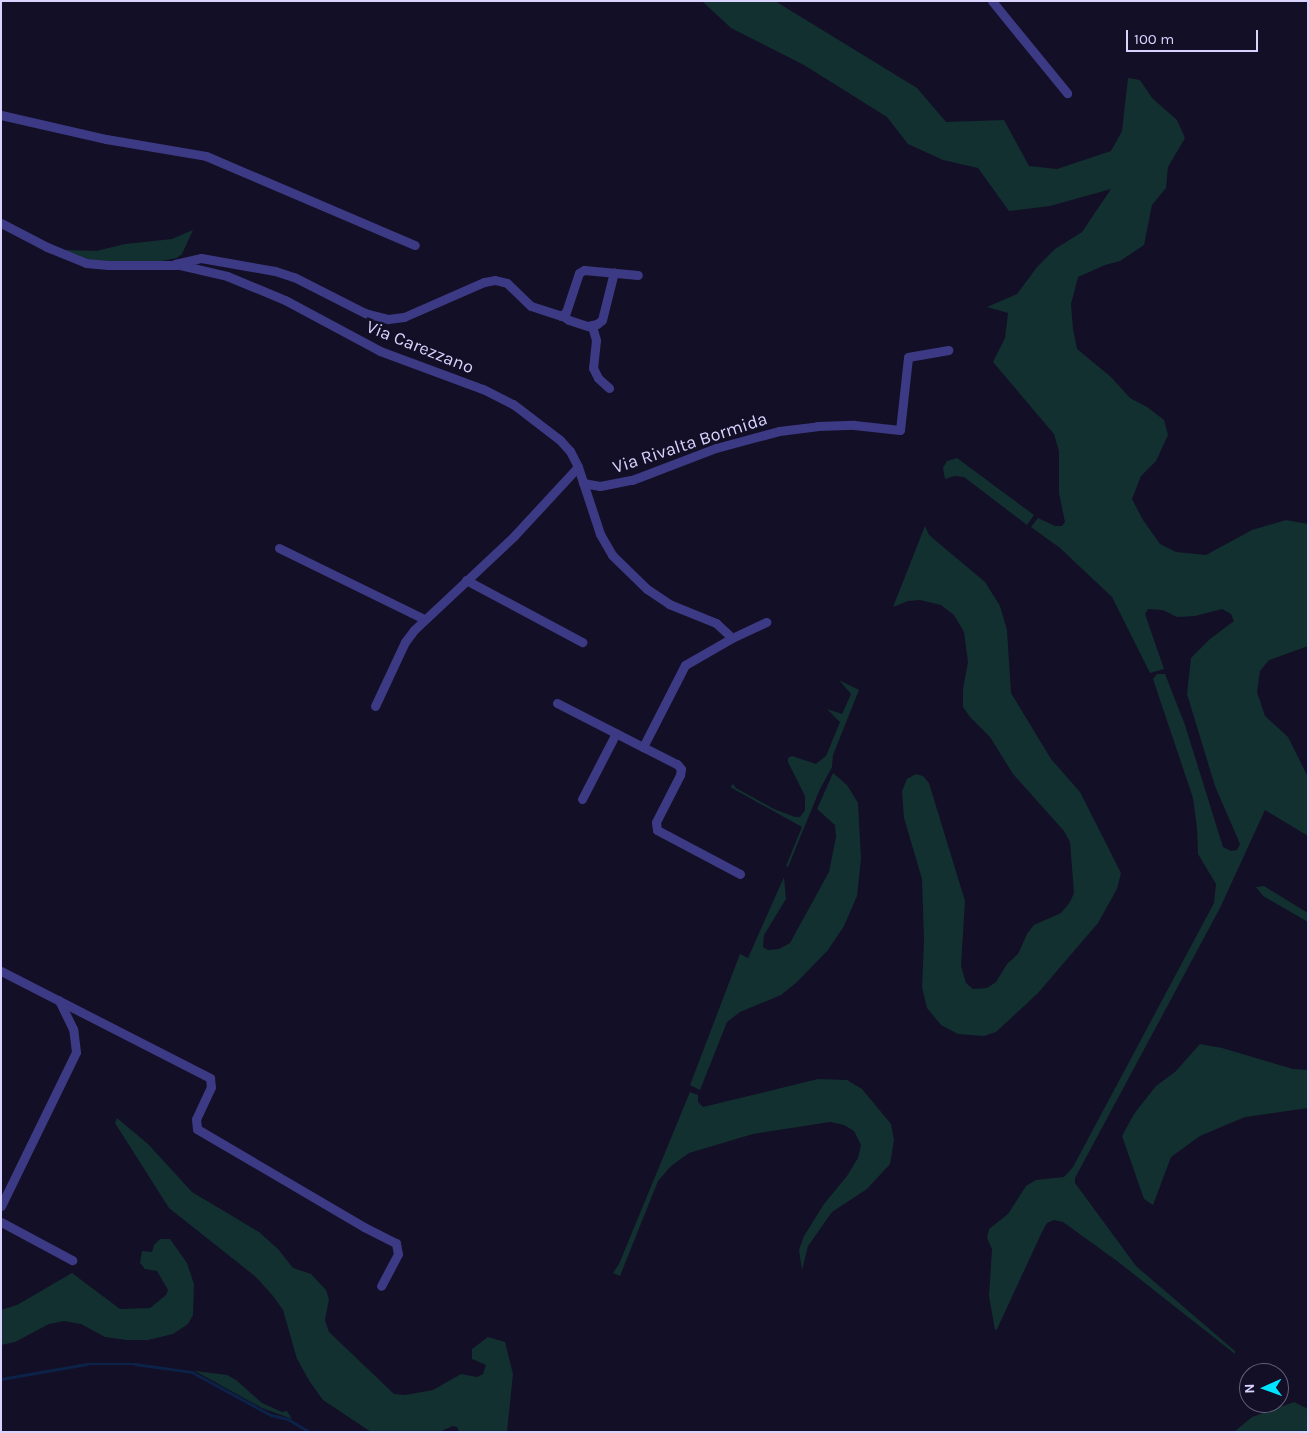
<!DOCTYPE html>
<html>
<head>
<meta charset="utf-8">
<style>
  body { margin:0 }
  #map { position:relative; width:1309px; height:1433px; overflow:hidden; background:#130f26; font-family:Karla,sans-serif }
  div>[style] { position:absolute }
  .green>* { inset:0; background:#12302f }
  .stream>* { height:2.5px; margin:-1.25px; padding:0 1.25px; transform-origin:1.25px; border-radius:1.25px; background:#0c2248 }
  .minor>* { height:9px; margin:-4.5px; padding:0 4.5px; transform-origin:4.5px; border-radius:4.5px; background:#3d3a85 }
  span { translate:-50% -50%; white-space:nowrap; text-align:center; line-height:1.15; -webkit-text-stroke:5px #130f26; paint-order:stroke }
  .street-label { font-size:18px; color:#d9d4ff }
  .frame { position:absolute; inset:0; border:2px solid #d9d4ff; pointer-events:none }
  .north { position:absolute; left:1239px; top:1363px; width:50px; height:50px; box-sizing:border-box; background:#130f26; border:1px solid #625e7d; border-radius:50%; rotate:268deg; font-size:14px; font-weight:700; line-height:20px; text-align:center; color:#d9d4ff }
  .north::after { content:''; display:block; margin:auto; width:18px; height:22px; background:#00e5ff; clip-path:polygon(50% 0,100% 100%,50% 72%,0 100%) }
  .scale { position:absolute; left:1126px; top:30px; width:132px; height:22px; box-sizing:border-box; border:2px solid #d9d4ff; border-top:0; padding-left:6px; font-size:15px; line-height:18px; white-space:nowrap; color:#d9d4ff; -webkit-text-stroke:4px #130f26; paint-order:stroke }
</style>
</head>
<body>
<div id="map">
  <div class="green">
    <div style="clip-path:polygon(702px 1px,775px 1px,917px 88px,946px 122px,1004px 120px,1029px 166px,1057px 169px,1111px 151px,1122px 131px,1128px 78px,1140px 80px,1152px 98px,1177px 120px,1185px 138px,1168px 167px,1166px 188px,1152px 205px,1144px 245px,1120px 261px,1105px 265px,1078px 277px,1071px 304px,1073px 329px,1077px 349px,1111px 377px,1130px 398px,1147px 407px,1164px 420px,1168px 435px,1156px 461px,1141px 476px,1132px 499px,1143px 520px,1160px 544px,1176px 552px,1206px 555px,1252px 530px,1286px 520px,1308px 524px,1308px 646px,1269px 660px,1260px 671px,1257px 692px,1265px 716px,1288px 737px,1308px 777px,1308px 836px,1265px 810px,1220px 908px,1075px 1178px,1075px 1183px,1136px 1266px,1235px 1351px,1235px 1354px,1117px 1261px,1063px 1222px,1054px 1220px,1047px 1223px,1042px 1232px,997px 1329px,995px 1330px,989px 1296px,992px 1249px,987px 1238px,989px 1229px,1008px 1214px,1026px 1186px,1036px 1180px,1064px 1177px,1073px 1167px,1214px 903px,1216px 884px,1198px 854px,1197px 828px,1193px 798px,1153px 679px,1157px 674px,1165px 674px,1185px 725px,1223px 847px,1231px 851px,1237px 850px,1240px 844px,1215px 786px,1187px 694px,1191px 658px,1210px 639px,1234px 621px,1231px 614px,1222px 609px,1195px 616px,1177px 617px,1163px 610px,1148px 609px,1145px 614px,1164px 669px,1150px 673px,1112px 597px,1060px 548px,1031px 527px,1038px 518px,1055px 526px,1062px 526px,1065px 522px,1059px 493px,1059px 451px,1054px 434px,993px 362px,1005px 338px,1008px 313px,987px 307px,1017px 294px,1037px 267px,1055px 249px,1082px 232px,1111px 189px,1050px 206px,1009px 211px,978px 168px,943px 160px,908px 144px,887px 117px,804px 65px,731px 28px)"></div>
    <div style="clip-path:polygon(193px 230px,182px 254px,177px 258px,156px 262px,113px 263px,87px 259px,65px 253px,67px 250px,96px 251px,125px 244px,172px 239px)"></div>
    <div style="clip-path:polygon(957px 458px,1034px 515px,1027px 525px,964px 477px,954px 476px,945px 479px,943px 468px,947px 461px)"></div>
    <div style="clip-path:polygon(925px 526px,929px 535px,985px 582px,1000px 606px,1007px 630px,1011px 693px,1051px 759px,1080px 792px,1121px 873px,1117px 889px,1098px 923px,1038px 993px,996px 1032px,984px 1036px,958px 1034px,941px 1025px,927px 1008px,922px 987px,924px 940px,922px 879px,904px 818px,902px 791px,907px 779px,916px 774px,923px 776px,929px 783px,965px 901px,961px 966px,966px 983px,973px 989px,987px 988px,996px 982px,1007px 964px,1018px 954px,1027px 934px,1034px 925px,1061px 913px,1070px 902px,1074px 893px,1070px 842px,1064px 831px,1013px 774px,990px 737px,970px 717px,963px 707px,963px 689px,968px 662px,964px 632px,954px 615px,941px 605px,920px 600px,908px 601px,893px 607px)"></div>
    <div style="clip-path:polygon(839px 680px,859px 690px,833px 755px,832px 767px,820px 789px,788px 867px,786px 866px,802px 827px,730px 787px,733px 784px,736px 788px,774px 809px,795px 817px,800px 817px,805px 810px,805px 796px,788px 762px,788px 758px,792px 756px,816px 764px,826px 756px,840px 722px,827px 709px,842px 714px,851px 694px)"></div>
    <div style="clip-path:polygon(833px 773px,847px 785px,858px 803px,861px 858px,857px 896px,844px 926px,828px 950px,797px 982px,781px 995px,740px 1012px,727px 1022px,700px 1090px,690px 1085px,740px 954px,748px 958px,784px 877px,786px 899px,764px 935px,763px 947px,768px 950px,779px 949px,790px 943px,829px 872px,836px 837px,835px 825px,817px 809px)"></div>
    <div style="clip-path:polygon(1264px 886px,1308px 913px,1308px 922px,1263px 896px,1256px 887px)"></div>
    <div style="clip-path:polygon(1200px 1044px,1222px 1048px,1293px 1069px,1308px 1070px,1308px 1108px,1245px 1117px,1200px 1136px,1171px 1157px,1153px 1205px,1144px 1199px,1122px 1136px,1134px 1114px,1156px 1086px,1175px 1072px)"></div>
    <div style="clip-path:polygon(818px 1079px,847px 1080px,862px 1089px,891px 1124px,894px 1140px,890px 1164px,867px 1189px,832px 1212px,808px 1246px,802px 1270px,799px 1250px,804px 1236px,824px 1204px,847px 1176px,858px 1158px,861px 1145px,854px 1131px,844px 1125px,830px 1122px,753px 1134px,689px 1153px,671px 1166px,658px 1181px,620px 1276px,613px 1273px,619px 1264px,690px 1092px,698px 1095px,698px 1102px,703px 1107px)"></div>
    <div style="clip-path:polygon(117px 1118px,148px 1144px,192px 1192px,259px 1232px,278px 1249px,293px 1268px,311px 1274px,326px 1290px,329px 1299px,325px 1320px,329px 1332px,394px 1394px,405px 1395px,433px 1390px,461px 1374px,477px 1377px,483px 1374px,486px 1365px,472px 1359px,472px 1349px,488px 1337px,505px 1342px,513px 1374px,507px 1432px,459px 1432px,457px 1427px,453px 1426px,439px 1432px,371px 1432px,323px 1400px,310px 1382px,297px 1359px,283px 1310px,273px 1296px,256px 1277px,169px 1208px,115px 1123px)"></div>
    <div style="clip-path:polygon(160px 1239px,170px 1239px,187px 1263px,194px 1284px,193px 1315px,188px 1324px,173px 1334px,148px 1340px,127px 1340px,105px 1337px,81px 1324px,64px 1321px,49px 1324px,15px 1342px,1px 1345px,1px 1310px,17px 1305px,72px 1273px,120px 1309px,150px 1308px,166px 1295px,168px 1290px,157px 1271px,145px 1269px,140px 1263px,142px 1251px,152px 1252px,154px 1245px)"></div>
    <div style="clip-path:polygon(195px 1371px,227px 1375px,236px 1380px,262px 1403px,282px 1412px,287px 1411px,292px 1419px,262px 1408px)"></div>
    <div style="clip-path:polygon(1294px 1402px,1308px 1409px,1308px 1432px,1234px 1432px,1252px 1417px)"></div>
  </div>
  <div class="stream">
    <div style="left:1px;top:1379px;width:87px;rotate:-9.9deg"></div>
    <div style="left:87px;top:1364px;width:48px"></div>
    <div style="left:135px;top:1364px;width:58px;rotate:8deg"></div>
    <div style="left:192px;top:1372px;width:90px;rotate:28.6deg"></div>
    <div style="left:271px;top:1415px;width:17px;rotate:13deg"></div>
    <div style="left:288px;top:1419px;width:26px;rotate:31deg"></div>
  </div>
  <div class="minor">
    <div style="left:992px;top:1px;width:119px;rotate:50.8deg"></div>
    <div style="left:1px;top:115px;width:108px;rotate:12.9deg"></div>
    <div style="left:106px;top:139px;width:101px;rotate:9.6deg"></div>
    <div style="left:206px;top:156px;width:227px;rotate:23.1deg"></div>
    <div style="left:1px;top:223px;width:52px;rotate:27.6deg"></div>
    <div style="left:47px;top:247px;width:42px;rotate:22.3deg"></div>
    <div style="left:86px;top:263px;width:22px;rotate:5deg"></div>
    <div style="left:108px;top:265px;width:72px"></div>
    <div style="left:180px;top:265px;width:48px;rotate:13.2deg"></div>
    <div style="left:227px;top:276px;width:63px;rotate:22.5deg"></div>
    <div style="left:285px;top:300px;width:108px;rotate:28.2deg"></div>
    <div style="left:380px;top:351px;width:110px;rotate:20.3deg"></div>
    <div style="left:483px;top:389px;width:34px;rotate:27deg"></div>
    <div style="left:513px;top:404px;width:59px;rotate:37.5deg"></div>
    <div style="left:560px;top:440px;width:15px;rotate:48deg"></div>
    <div style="left:570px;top:451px;width:18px;rotate:63deg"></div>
    <div style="left:578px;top:467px;width:71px;rotate:71.8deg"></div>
    <div style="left:600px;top:534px;width:24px;rotate:60deg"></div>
    <div style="left:612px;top:555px;width:49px;rotate:44.2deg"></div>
    <div style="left:647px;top:589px;width:27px;rotate:34deg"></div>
    <div style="left:669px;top:604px;width:51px;rotate:22deg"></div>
    <div style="left:716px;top:623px;width:22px;rotate:43deg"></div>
    <div style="left:175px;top:264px;width:27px;rotate:-13deg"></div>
    <div style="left:201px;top:258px;width:75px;rotate:10deg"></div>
    <div style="left:275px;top:271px;width:20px;rotate:18deg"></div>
    <div style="left:294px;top:277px;width:80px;rotate:26.9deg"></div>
    <div style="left:365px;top:313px;width:24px;rotate:15deg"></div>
    <div style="left:388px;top:319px;width:16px;rotate:-7deg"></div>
    <div style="left:404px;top:317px;width:87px;rotate:-23.6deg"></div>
    <div style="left:484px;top:282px;width:11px;rotate:-10deg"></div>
    <div style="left:495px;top:280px;width:12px;rotate:14deg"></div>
    <div style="left:507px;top:283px;width:33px;rotate:44deg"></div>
    <div style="left:531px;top:306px;width:32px;rotate:18deg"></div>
    <div style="left:561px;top:316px;width:6px;rotate:-39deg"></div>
    <div style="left:566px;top:312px;width:41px;rotate:-71.6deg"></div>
    <div style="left:579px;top:273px;width:6px;rotate:-31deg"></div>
    <div style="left:584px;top:270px;width:54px;rotate:5.3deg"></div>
    <div style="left:563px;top:316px;width:7px;rotate:34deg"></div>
    <div style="left:569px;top:320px;width:20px;rotate:18deg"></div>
    <div style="left:588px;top:326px;width:9px;rotate:-13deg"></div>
    <div style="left:597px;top:324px;width:6px;rotate:-39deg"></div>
    <div style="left:602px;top:320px;width:49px;rotate:-76deg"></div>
    <div style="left:592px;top:326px;width:15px;rotate:74deg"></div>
    <div style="left:596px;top:340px;width:28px;rotate:96deg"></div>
    <div style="left:593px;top:368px;width:11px;rotate:63deg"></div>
    <div style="left:598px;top:378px;width:15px;rotate:42deg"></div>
    <div style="left:583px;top:483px;width:17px;rotate:10deg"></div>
    <div style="left:600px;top:486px;width:33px;rotate:-11deg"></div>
    <div style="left:632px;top:480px;width:90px;rotate:-20.9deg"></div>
    <div style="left:716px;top:448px;width:65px;rotate:-15.1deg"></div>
    <div style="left:779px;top:431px;width:38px;rotate:-7deg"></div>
    <div style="left:817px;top:426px;width:37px;rotate:-2deg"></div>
    <div style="left:854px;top:425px;width:46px;rotate:6.2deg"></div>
    <div style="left:900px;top:430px;width:73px;rotate:-83.7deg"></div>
    <div style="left:908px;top:357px;width:41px;rotate:-9.9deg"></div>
    <div style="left:279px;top:548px;width:161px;rotate:26.1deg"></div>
    <div style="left:466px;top:580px;width:132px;rotate:28.1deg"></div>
    <div style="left:557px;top:703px;width:97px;rotate:27.1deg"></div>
    <div style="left:643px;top:747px;width:92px;rotate:-62.9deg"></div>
    <div style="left:685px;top:665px;width:54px;rotate:-29.9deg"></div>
    <div style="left:732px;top:638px;width:38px;rotate:-25deg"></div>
    <div style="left:375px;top:706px;width:71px;rotate:-64.9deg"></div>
    <div style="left:405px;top:642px;width:15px;rotate:-53deg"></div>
    <div style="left:414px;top:630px;width:137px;rotate:-43.2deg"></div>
    <div style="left:514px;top:536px;width:94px;rotate:-47.2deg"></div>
    <div style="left:643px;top:747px;width:38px;rotate:27deg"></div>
    <div style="left:677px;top:764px;width:6px;rotate:51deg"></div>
    <div style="left:681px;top:769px;width:6px;rotate:99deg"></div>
    <div style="left:680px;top:775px;width:53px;rotate:117.1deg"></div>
    <div style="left:656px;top:822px;width:8px;rotate:83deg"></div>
    <div style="left:657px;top:830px;width:94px;rotate:27.9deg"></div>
    <div style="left:582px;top:799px;width:74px;rotate:-62.7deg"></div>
    <div style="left:1px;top:971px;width:235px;rotate:27.1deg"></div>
    <div style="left:210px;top:1078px;width:9px;rotate:84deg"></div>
    <div style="left:211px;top:1087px;width:35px;rotate:115deg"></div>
    <div style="left:196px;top:1119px;width:10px;rotate:84deg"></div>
    <div style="left:197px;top:1129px;width:194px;rotate:30.4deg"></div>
    <div style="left:364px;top:1227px;width:36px;rotate:27deg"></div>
    <div style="left:396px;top:1243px;width:11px;rotate:80deg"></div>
    <div style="left:398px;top:1254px;width:36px;rotate:118deg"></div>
    <div style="left:1px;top:1206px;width:171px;rotate:-64deg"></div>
    <div style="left:76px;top:1052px;width:23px;rotate:-97deg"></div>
    <div style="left:73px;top:1029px;width:32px;rotate:-116deg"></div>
    <div style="left:1px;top:1222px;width:81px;rotate:28.2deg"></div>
  </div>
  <div class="street-label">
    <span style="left:420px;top:347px;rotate:22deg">Via Carezzano</span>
    <span style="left:690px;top:443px;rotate:-18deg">Via Rivalta Bormida</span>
  </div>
  <div class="frame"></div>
  <div class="north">N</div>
  <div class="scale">100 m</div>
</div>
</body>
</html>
